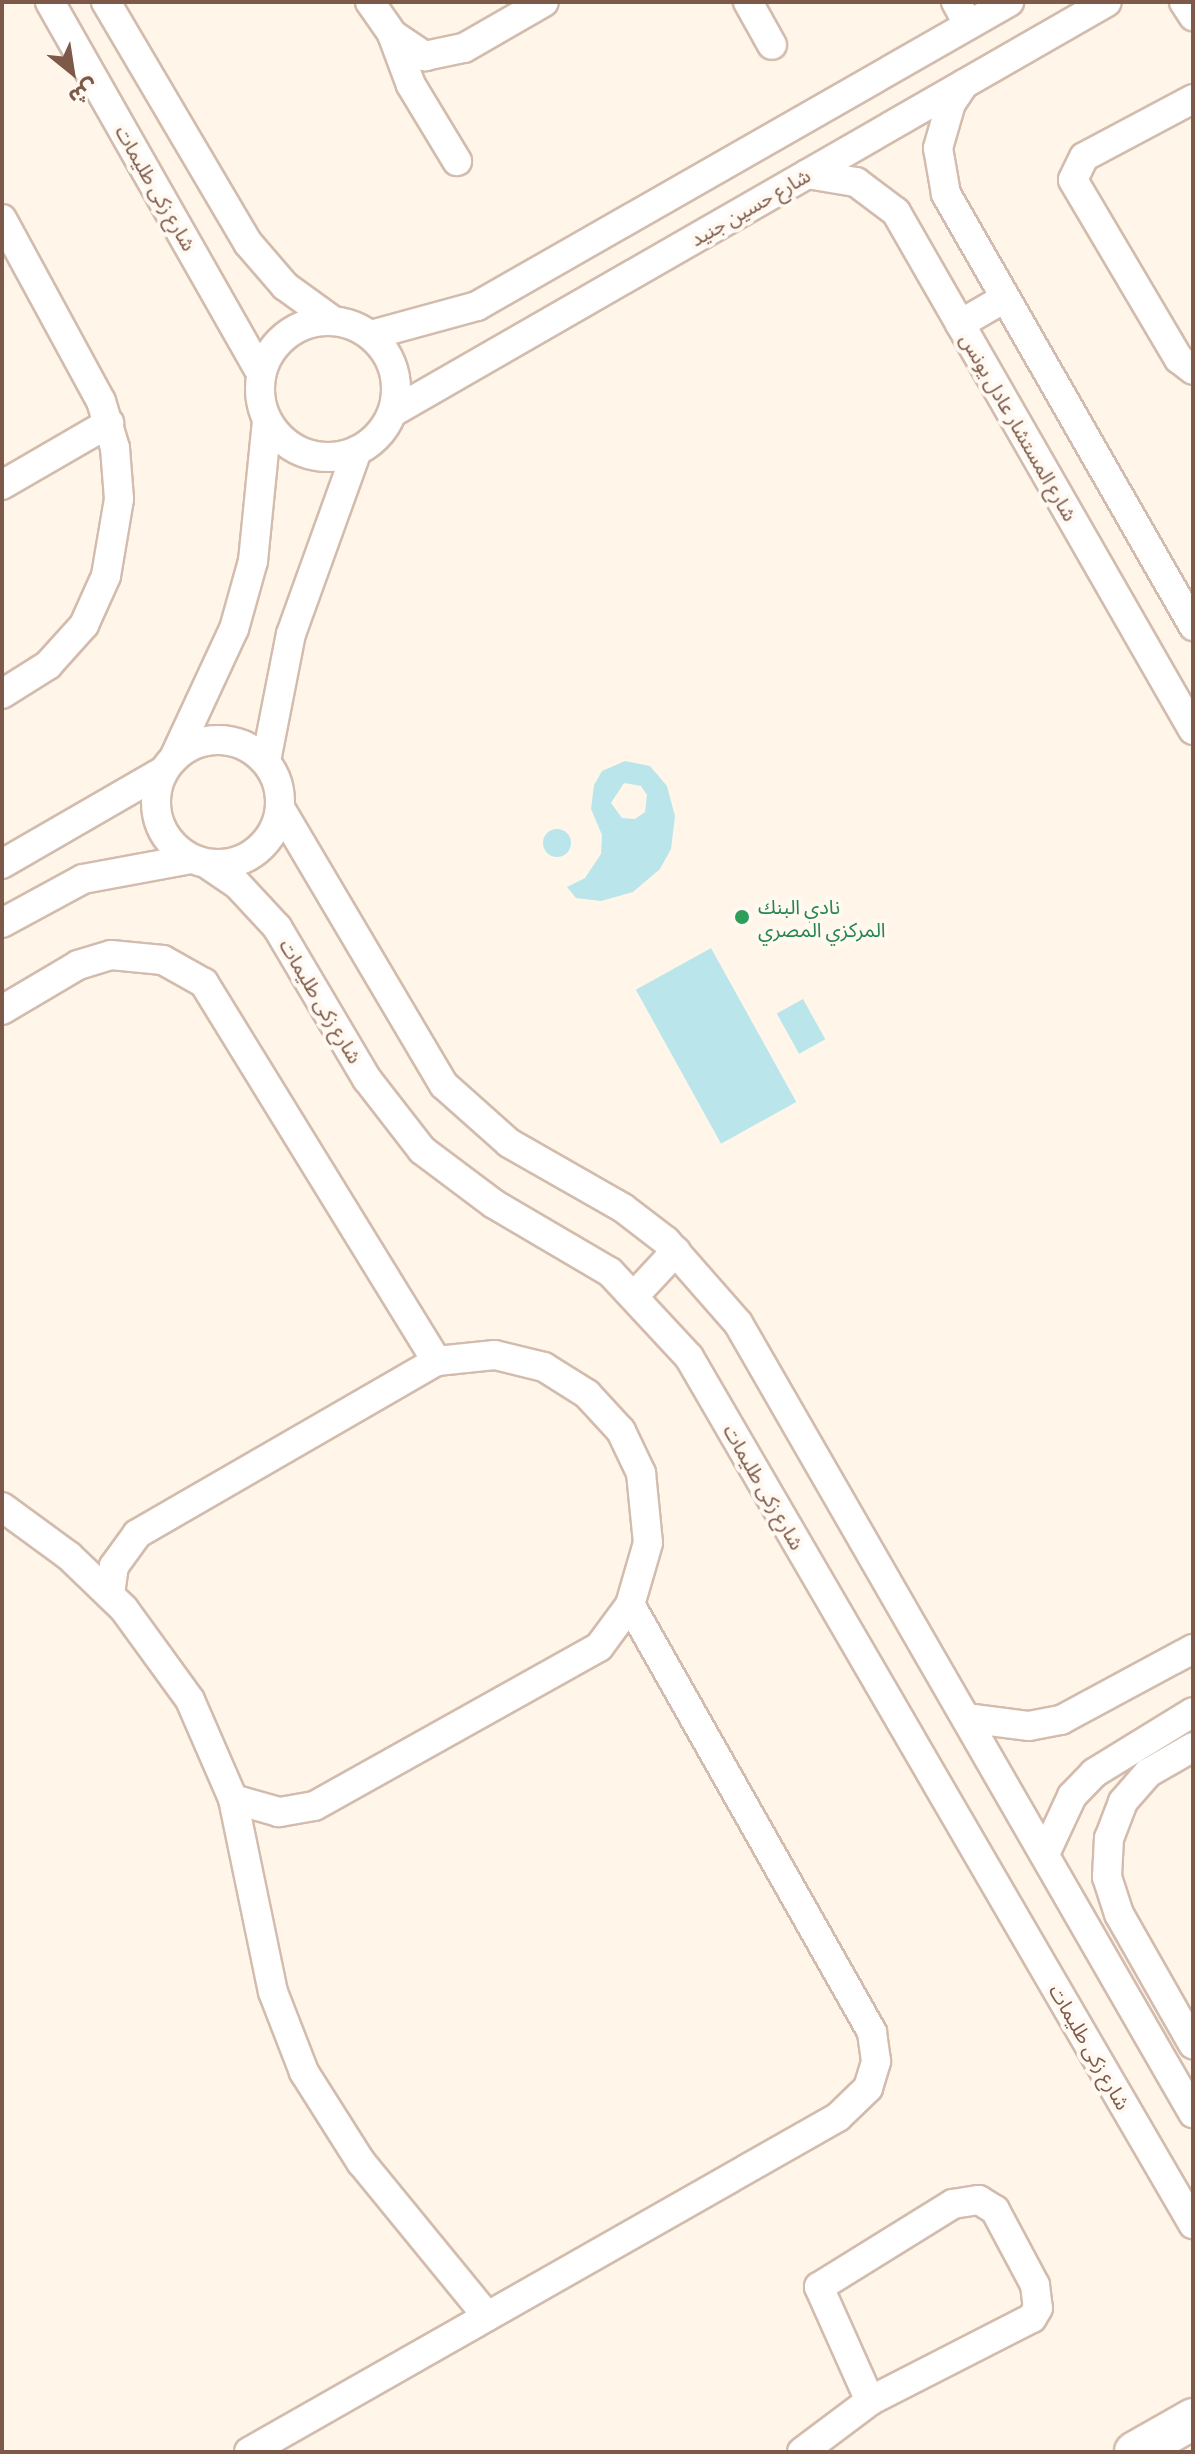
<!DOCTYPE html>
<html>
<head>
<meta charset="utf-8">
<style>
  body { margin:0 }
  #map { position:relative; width:1195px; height:2454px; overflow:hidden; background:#fff6e9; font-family:Manrope,"Noto Sans Arabic",sans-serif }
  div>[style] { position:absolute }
  .water>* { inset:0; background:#bae6eb; transform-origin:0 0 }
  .round { border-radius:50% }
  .roads { filter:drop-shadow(2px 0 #d3bcad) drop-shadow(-2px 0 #d3bcad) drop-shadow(0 2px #d3bcad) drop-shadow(0 -2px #d3bcad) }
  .street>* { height:28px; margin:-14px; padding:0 14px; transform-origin:14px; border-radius:14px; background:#fff }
  .street>.ring { margin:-14px; padding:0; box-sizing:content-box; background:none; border:28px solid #fff; border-radius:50% }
  .secondary>* { height:40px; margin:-20px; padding:0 20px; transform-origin:20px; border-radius:20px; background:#fff }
  .dots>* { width:22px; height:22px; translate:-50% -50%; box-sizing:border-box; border:4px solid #fff9f2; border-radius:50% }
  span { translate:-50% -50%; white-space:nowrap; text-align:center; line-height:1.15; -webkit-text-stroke:8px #fff9f2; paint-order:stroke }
  .street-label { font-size:20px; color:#7d5949 }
  .leisure-label { font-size:20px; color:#27864d }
  .left { translate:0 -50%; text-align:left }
  .frame { position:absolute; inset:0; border:4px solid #7d5949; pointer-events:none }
  .north { position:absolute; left:32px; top:32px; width:80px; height:80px; -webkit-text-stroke:6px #fff9f2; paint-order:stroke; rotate:150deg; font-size:22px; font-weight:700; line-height:32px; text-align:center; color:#7d5949 }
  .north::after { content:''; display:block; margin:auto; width:28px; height:36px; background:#7d5949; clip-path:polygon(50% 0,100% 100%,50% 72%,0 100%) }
</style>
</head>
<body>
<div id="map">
  <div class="water">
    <div style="clip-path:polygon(evenodd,625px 761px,650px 766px,667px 786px,675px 816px,671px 849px,660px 869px,633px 892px,601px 901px,576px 898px,567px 887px,585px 878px,601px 854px,602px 835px,591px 809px,594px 785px,602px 771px,625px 761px,624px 783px,641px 786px,647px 795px,645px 812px,635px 819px,622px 818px,611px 803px,624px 783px)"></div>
    <div class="round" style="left:543px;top:829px;width:28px;height:28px"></div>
    <div style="left:711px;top:948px;width:176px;height:86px;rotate:61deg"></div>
    <div style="left:803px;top:999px;width:46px;height:30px;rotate:61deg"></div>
  </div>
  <div class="roads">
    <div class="street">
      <div style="left:50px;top:2px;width:428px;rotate:60.4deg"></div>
      <div style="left:106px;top:2px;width:280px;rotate:59.5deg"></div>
      <div style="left:248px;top:243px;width:57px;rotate:49.3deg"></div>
      <div style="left:285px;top:286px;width:58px;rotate:35.9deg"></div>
      <div style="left:370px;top:2px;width:39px;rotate:55deg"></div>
      <div style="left:392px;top:34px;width:40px;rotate:34deg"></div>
      <div style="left:425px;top:56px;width:40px;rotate:-12deg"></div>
      <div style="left:464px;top:48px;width:92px;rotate:-29.9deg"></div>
      <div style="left:748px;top:2px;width:49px;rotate:60.8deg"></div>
      <div style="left:956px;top:2px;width:26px;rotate:61deg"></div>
      <div style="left:1184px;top:2px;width:17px;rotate:57deg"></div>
      <div style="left:392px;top:34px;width:54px;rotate:69.6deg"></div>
      <div style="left:411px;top:85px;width:89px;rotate:58.8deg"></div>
      <div style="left:964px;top:84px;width:23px;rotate:124deg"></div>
      <div style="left:951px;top:103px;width:47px;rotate:106.1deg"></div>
      <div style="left:938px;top:148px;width:47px;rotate:80.1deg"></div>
      <div style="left:946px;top:194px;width:498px;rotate:60.2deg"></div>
      <div style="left:1193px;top:99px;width:123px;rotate:152deg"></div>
      <div style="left:1084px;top:157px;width:25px;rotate:116deg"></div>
      <div style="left:1073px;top:180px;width:208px;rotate:59.4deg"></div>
      <div style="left:1179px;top:359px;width:18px;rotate:38deg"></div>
      <div style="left:807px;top:174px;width:50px;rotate:9.3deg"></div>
      <div style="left:856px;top:182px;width:50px;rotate:36.9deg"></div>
      <div style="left:896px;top:212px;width:597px;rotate:60.17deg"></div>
      <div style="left:2px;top:219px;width:207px;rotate:61.5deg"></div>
      <div style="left:101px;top:401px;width:49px;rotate:73.4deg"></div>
      <div style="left:115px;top:448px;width:51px;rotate:85.5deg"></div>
      <div style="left:119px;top:499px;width:78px;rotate:99.6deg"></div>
      <div style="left:106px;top:576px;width:54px;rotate:114.2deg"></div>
      <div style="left:84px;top:625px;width:54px;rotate:132deg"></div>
      <div style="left:48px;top:665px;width:54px;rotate:147.8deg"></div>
      <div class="ring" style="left:260px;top:321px;width:108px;height:108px"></div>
      <div style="left:960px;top:324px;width:52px;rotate:-30deg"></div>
      <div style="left:371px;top:335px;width:110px;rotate:-15.3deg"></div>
      <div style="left:477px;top:306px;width:613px;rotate:-29.74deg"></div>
      <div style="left:393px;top:412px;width:823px;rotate:-29.87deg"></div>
      <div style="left:2px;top:485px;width:124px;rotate:-30.1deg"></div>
      <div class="ring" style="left:156px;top:740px;width:96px;height:96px"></div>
      <div style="left:174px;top:758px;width:142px;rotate:-65.1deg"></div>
      <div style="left:234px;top:629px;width:71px;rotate:-74.4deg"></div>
      <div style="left:253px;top:561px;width:141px;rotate:-84.3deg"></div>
      <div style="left:266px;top:761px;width:129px;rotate:-78.9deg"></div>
      <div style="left:291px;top:634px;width:195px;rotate:-70.2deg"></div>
      <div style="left:280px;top:808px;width:322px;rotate:59.4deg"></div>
      <div style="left:444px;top:1085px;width:87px;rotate:41.7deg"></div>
      <div style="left:509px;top:1143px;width:131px;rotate:29.7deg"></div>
      <div style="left:623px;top:1208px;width:54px;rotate:37.5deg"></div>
      <div style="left:666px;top:1241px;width:109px;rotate:48.7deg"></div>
      <div style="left:738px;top:1323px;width:912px;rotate:60.06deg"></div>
      <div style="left:2px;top:864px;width:186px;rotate:-30deg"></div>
      <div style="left:207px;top:864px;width:36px;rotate:34deg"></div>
      <div style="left:237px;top:884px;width:59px;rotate:47.1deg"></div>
      <div style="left:277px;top:927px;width:177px;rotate:59.4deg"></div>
      <div style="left:367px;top:1079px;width:90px;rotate:52.2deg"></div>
      <div style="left:422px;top:1150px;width:90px;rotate:36.9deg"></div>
      <div style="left:494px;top:1204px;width:134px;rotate:30.4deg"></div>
      <div style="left:610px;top:1272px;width:116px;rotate:47.1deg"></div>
      <div style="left:689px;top:1357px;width:1003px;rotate:59.83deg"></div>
      <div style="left:2px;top:923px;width:92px;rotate:-28.5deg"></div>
      <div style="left:83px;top:879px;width:110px;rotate:-10.5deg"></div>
      <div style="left:2px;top:1010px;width:88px;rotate:-30.6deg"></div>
      <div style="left:78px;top:965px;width:34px;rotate:-17deg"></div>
      <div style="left:111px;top:955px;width:52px;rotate:5.5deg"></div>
      <div style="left:163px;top:960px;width:47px;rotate:29.3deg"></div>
      <div style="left:204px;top:983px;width:444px;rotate:58.4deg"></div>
      <div style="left:635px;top:1295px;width:60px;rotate:-47deg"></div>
      <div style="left:2px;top:1507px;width:83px;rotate:36.2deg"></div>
      <div style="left:69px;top:1556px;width:76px;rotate:43.9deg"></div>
      <div style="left:124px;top:1609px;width:112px;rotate:54deg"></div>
      <div style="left:190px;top:1700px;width:108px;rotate:66.5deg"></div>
      <div style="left:233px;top:1799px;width:197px;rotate:78.3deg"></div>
      <div style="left:273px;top:1992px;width:86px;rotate:68.8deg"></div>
      <div style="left:304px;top:2072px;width:107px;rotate:57.7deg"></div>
      <div style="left:361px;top:2162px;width:199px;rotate:50.7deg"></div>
      <div style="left:110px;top:1594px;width:28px;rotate:-82deg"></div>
      <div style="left:114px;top:1566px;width:39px;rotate:-54deg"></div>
      <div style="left:137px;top:1534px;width:346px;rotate:-30deg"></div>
      <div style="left:437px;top:1361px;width:58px;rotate:-5.9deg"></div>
      <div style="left:495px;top:1355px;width:50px;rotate:13.8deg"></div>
      <div style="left:544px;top:1367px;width:51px;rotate:32.1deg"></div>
      <div style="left:587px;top:1394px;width:50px;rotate:47.4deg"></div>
      <div style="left:621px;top:1431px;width:47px;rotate:64.5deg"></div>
      <div style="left:641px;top:1473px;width:70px;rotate:84.3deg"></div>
      <div style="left:648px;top:1543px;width:65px;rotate:106.2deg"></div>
      <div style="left:630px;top:1605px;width:52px;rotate:126.4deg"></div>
      <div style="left:599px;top:1647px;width:326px;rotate:150.8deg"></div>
      <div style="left:314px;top:1806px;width:36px;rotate:170deg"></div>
      <div style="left:279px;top:1812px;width:48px;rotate:-164.2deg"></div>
      <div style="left:966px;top:1718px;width:64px;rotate:7.2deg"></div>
      <div style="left:1029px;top:1726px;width:33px;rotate:-11deg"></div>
      <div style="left:1061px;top:1720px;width:150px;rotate:-28.3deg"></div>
      <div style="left:1193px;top:1747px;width:52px;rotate:150deg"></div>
      <div style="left:1148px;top:1773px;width:38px;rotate:131deg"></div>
      <div style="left:1123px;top:1802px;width:39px;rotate:111deg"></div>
      <div style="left:1109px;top:1838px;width:39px;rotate:93deg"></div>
      <div style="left:1107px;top:1877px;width:39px;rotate:72deg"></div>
      <div style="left:1119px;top:1914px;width:150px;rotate:60.4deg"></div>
      <div style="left:1045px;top:1854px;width:64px;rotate:-65deg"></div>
      <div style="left:1072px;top:1796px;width:32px;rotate:-46deg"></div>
      <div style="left:1094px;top:1773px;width:116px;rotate:-31.6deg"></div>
      <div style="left:979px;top:2200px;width:19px;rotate:32deg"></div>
      <div style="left:995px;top:2210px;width:85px;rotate:61.9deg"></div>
      <div style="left:1035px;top:2285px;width:23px;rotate:83deg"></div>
      <div style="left:1038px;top:2308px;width:12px;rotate:121deg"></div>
      <div style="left:1032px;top:2318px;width:182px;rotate:152.9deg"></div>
      <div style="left:870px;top:2401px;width:125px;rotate:-114.1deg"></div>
      <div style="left:819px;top:2287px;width:158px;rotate:-31.8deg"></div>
      <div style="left:953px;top:2204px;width:26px;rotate:-9deg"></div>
      <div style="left:249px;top:2452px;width:678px;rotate:-29.63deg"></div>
      <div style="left:838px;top:2117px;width:42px;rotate:-44deg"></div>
      <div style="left:868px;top:2088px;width:28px;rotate:-73deg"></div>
      <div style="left:876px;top:2061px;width:29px;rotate:-98deg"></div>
      <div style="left:872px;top:2032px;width:491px;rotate:-119.5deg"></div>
      <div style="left:802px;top:2452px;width:85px;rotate:-36.9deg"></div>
    </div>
    <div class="secondary">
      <div style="left:1135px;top:2452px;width:67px;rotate:-29.6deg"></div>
    </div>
  </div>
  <div class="dots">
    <div style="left:742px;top:917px;background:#2e9e5b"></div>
  </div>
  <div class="street-label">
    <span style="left:156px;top:188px;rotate:60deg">شارع زكى طليمات</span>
    <span style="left:750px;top:207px;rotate:-30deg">شارع حسين جنيد</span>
    <span style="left:1019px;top:427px;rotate:60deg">شارع المستشار عادل يونس</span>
    <span style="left:321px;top:1001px;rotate:59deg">شارع زكى طليمات</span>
    <span style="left:764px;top:1487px;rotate:60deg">شارع زكى طليمات</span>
    <span style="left:1090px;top:2047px;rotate:60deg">شارع زكى طليمات</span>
  </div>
  <div class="leisure-label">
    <span class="left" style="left:758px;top:918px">نادي البنك<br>المركزي المصري</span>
  </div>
  <div class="frame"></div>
  <div class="north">ش</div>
</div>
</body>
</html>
